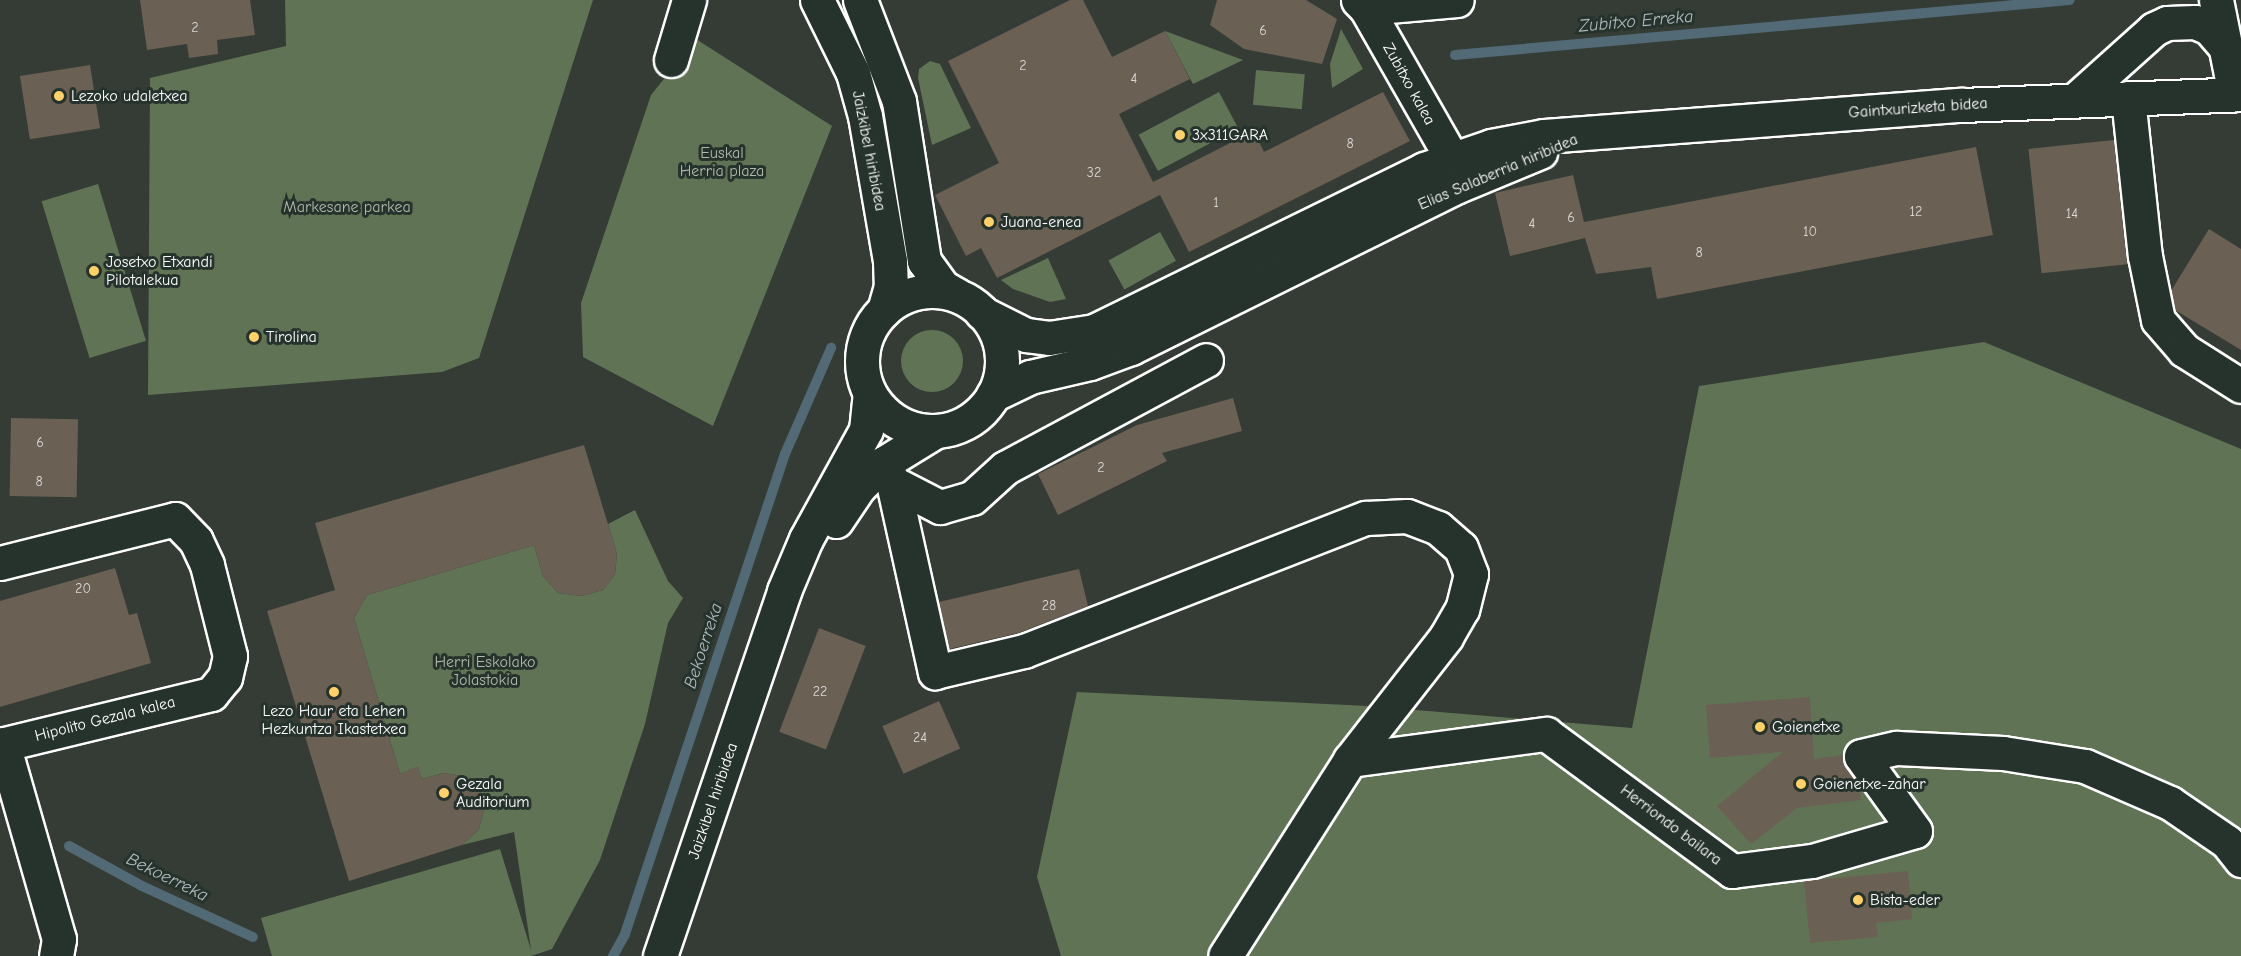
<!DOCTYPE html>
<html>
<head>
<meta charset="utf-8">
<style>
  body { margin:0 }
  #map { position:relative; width:2241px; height:956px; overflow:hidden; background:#343c35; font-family:"Comic Neue",sans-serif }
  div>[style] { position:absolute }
  .green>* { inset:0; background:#607355; transform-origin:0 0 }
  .round { border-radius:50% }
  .stream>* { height:10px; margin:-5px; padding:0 5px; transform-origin:5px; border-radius:5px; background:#526a76 }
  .building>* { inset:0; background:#6b6054; transform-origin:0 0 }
  .roads { filter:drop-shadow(2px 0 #fff) drop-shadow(-2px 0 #fff) drop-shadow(0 2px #fff) drop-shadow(0 -2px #fff) }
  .minor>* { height:33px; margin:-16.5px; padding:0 16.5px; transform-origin:16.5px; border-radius:16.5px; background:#26332d }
  .major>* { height:33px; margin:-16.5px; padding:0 16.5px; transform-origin:16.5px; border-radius:16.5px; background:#26332d }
  .major>.ring { margin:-16.5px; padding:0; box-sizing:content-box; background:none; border:33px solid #26332d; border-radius:50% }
  .dots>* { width:16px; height:16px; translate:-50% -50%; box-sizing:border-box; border:3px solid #26332d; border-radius:50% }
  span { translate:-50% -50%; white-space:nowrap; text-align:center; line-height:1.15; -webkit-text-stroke:6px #26332d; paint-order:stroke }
  .number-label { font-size:14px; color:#dad7d4 }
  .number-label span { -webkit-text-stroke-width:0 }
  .street-label { font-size:16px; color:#fff }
  .poi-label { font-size:16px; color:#fff }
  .left { translate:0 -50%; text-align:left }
  .park-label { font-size:16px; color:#b0b9aa }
  .water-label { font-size:18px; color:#b1bcc1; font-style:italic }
</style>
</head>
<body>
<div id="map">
  <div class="green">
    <div style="clip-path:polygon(285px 0,593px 0,479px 358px,442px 372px,148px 395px,150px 78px,286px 46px)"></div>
    <div style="clip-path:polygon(1341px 29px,1363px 69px,1332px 88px,1330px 64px)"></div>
    <div style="clip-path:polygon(1165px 31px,1243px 60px,1193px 84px)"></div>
    <div style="clip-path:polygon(696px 39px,832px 126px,713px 426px,583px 357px,581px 303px,651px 95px)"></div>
    <div style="clip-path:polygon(930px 61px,940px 64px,971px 128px,932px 145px,918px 78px,919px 69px)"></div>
    <div style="left:1256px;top:70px;width:49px;height:35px;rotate:5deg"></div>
    <div style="left:1219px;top:92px;width:41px;height:91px;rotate:62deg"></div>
    <div style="left:98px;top:184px;width:164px;height:59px;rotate:73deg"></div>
    <div style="left:1160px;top:232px;width:33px;height:59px;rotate:61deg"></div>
    <div style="clip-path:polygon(1048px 258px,1066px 299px,1050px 302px,1013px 289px,1001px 280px)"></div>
    <div class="round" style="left:901px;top:330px;width:62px;height:62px"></div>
    <div style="clip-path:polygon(1984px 342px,2241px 449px,2241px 956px,1061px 956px,1037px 877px,1077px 692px,1368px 706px,1632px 728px,1699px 386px)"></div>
    <div style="clip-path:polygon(635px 510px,668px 581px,683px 598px,668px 623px,645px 724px,600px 860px,552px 949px,531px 956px,272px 956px,261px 918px,500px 849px,531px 950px,514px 832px,462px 845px,479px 829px,484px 810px,479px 787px,462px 776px,444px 773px,422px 779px,418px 767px,400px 774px,354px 618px,367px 595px,534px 545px,543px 576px,558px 593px,581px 596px,603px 590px,615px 574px,617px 554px,608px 524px)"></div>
  </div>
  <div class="stream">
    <div style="left:1455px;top:55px;width:617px;rotate:-5.11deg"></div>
    <div style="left:69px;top:846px;width:83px;rotate:28.7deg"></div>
    <div style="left:142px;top:886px;width:122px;rotate:24.7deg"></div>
    <div style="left:613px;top:956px;width:25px;rotate:-61deg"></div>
    <div style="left:625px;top:934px;width:506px;rotate:-71.57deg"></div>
    <div style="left:785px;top:454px;width:116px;rotate:-66.5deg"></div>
  </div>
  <div class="building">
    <div style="clip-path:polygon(140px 0,250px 0,255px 35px,217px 40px,218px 54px,189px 58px,187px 44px,147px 50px)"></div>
    <div style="clip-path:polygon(1070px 0,1083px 0,1112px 57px,1165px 31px,1190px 79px,1119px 114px,1153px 182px,1254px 131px,1264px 152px,1383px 92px,1410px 141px,1189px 252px,1160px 195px,997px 278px,981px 248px,966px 256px,935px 195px,999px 163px,948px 61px)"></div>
    <div style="clip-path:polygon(1217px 0,1306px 0,1337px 19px,1322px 64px,1244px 49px,1210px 25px)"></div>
    <div style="left:90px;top:65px;width:64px;height:71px;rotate:81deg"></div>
    <div style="left:2114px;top:140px;width:125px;height:86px;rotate:84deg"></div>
    <div style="clip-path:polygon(1976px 147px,1993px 235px,1657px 299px,1651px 267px,1596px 274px,1585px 238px,1510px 256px,1495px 193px,1573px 175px,1584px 222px)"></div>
    <div style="clip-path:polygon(2209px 229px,2241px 249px,2241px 350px,2175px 310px,2171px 291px)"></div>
    <div style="clip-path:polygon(1233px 398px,1242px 431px,1162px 453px,1167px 461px,1058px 515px,1038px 474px,1137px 425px)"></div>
    <div style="left:11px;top:418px;width:67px;height:78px;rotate:1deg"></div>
    <div style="clip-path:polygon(584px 445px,617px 554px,615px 574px,603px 590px,581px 596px,558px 593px,543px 576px,534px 545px,367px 595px,354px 618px,400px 774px,418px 766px,422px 779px,444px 773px,462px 776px,479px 787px,484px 810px,479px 829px,462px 845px,349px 881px,267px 611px,335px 590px,315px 523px)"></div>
    <div style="clip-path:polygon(115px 568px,129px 615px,137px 613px,151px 663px,0 707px,0 601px)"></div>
    <div style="clip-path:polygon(1079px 569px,1088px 606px,1018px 633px,949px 649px,939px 602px)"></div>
    <div style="left:819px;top:628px;width:50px;height:111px;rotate:21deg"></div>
    <div style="clip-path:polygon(1810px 697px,1814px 759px,1843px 755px,1859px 786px,1861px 800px,1797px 808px,1751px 844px,1717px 806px,1783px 752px,1710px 758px,1706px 705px)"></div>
    <div style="left:939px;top:701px;width:52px;height:62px;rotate:66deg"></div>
    <div style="clip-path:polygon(1908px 871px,1912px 919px,1876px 923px,1878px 937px,1810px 943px,1804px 881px)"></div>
  </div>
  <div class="roads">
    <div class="minor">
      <div style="left:817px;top:0;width:81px;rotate:63.7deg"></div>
      <div style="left:853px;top:73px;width:45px;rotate:74.4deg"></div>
      <div style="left:865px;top:116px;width:147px;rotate:80.2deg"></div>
      <div style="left:890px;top:261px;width:25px;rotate:88deg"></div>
      <div style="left:891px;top:286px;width:25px;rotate:106deg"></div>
      <div style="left:860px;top:0;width:108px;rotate:68.9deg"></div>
      <div style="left:899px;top:101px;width:162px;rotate:81.1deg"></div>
      <div style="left:924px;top:261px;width:32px;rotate:54deg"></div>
      <div style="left:943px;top:287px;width:16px;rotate:30deg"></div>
      <div style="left:1358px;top:0;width:11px;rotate:45deg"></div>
      <div style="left:1366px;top:8px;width:91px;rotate:-5deg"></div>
      <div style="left:2216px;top:0;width:96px;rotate:78.6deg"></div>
      <div style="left:1366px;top:8px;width:169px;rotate:60.3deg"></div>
      <div style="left:1450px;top:155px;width:14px;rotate:36deg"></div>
      <div style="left:1461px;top:163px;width:19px;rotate:12deg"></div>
      <div style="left:671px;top:60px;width:63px;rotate:-73.3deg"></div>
      <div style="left:2128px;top:98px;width:159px;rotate:83.9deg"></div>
      <div style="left:2145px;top:256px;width:65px;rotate:78.5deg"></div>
      <div style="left:2158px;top:320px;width:40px;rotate:49deg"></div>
      <div style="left:2184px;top:350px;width:67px;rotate:32.3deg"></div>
      <div style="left:2075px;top:100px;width:106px;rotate:-41.9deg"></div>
      <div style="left:2154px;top:29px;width:14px;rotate:-25deg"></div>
      <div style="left:2167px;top:23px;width:28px;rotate:-2deg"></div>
      <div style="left:2195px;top:22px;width:15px;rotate:23deg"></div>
      <div style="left:2209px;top:28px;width:29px;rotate:49deg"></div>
      <div style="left:884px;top:463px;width:22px;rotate:66deg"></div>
      <div style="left:893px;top:483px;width:194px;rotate:77.5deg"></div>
      <div style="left:935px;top:672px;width:91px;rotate:-13.3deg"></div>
      <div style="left:1024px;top:651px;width:367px;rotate:-21.3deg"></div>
      <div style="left:1366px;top:518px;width:41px;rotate:-2.8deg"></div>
      <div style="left:1407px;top:516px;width:33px;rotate:21deg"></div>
      <div style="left:1438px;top:528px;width:30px;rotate:41deg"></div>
      <div style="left:1461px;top:548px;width:28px;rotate:69deg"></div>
      <div style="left:1471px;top:574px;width:36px;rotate:104deg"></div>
      <div style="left:1462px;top:609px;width:32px;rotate:120deg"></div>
      <div style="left:1446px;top:637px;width:156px;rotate:128deg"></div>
      <div style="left:1350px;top:760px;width:232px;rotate:122.5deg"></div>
      <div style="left:893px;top:483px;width:53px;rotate:27.1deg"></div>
      <div style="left:940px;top:507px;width:33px;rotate:-16deg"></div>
      <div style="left:972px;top:498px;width:45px;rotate:-42.3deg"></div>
      <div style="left:1005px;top:468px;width:228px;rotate:-28.2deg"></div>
      <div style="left:0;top:563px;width:180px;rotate:-14.1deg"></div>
      <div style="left:175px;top:519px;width:30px;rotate:46deg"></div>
      <div style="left:196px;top:541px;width:26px;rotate:65deg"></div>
      <div style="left:207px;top:565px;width:94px;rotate:75.8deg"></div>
      <div style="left:230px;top:656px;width:22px;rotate:103deg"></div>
      <div style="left:225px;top:677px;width:22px;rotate:129deg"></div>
      <div style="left:211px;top:694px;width:217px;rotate:166.4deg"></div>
      <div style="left:3px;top:744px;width:203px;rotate:74deg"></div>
      <div style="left:59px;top:939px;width:17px;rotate:100deg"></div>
      <div style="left:1350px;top:760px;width:198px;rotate:-7.6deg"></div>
      <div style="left:1546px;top:734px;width:231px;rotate:36.4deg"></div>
      <div style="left:1732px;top:871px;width:81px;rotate:-7.1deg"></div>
      <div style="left:1812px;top:861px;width:107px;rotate:-16.2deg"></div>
      <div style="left:1915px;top:831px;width:92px;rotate:-125.8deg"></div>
      <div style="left:1861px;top:756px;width:37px;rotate:-13deg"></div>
      <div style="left:1897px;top:748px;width:106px;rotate:2.7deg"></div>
      <div style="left:2003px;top:753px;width:83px;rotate:9deg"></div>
      <div style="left:2085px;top:766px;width:93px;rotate:23.5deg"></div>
      <div style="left:2170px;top:803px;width:69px;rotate:34.4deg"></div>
      <div style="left:2227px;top:842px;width:23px;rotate:52deg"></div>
    </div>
    <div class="major">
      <div class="ring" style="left:862px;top:291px;width:107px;height:107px"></div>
      <div style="left:982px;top:313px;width:49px;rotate:26.6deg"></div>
      <div style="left:1026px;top:335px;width:23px;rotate:7deg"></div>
      <div style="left:1049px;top:338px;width:46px;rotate:-8.8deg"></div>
      <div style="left:1094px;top:331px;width:368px;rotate:-26.1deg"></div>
      <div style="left:1424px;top:169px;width:71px;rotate:-18.9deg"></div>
      <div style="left:1491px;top:146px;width:54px;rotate:-10.7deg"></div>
      <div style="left:1544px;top:136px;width:418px;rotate:-4.3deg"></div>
      <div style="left:1961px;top:105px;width:280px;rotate:-2.2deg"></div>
      <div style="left:993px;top:395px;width:41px;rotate:-25.9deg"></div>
      <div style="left:1030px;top:377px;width:62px;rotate:-13.1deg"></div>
      <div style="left:1090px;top:363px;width:44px;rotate:-20.1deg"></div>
      <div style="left:1131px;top:348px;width:365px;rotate:-26.4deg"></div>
      <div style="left:1458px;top:186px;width:89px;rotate:-22.5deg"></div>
      <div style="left:836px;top:521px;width:40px;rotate:-56deg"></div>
      <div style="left:858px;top:488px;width:36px;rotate:-44deg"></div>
      <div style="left:884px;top:463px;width:61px;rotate:-31.6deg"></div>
      <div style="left:660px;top:956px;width:385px;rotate:-71.2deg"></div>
      <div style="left:784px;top:591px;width:56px;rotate:-67.1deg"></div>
      <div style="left:806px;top:539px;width:124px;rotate:-61.2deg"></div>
      <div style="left:866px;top:430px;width:36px;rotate:-84deg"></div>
    </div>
  </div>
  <div class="dots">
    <div style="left:59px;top:96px;background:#ffd166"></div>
    <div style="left:1180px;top:135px;background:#ffd166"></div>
    <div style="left:989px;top:222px;background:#ffd166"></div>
    <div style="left:94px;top:271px;background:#ffd166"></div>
    <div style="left:254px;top:337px;background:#ffd166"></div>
    <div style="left:334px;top:692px;background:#ffd166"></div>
    <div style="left:1760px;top:727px;background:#ffd166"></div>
    <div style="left:1801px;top:784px;background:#ffd166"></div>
    <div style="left:444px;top:793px;background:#ffd166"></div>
    <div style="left:1858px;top:900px;background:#ffd166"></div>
  </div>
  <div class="number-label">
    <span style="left:195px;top:28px">2</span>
    <span style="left:1263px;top:31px">6</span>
    <span style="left:1023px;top:66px">2</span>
    <span style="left:1134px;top:79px">4</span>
    <span style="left:1350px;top:144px">8</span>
    <span style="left:1094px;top:173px">32</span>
    <span style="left:1216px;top:203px">1</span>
    <span style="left:1916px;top:212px">12</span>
    <span style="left:2072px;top:214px">14</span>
    <span style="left:1571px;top:218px">6</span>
    <span style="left:1532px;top:224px">4</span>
    <span style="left:1810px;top:232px">10</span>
    <span style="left:1699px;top:253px">8</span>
    <span style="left:40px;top:443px">6</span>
    <span style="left:1101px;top:468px">2</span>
    <span style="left:39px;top:482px">8</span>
    <span style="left:83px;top:589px">20</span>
    <span style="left:1049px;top:606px">28</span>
    <span style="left:820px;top:692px">22</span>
    <span style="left:920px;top:738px">24</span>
  </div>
  <div class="street-label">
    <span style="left:1409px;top:84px;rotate:61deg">Zubitxo kalea</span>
    <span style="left:1918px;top:108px;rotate:-4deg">Gaintxurizketa bidea</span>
    <span style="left:869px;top:151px;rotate:79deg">Jaizkibel hiribidea</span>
    <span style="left:1498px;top:172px;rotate:-23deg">Elias Salaberria hiribidea</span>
    <span style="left:105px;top:719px;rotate:-14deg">Hipolito Gezala kalea</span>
    <span style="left:713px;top:801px;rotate:-71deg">Jaizkibel hiribidea</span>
    <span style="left:1671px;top:825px;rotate:37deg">Herriondo bailara</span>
  </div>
  <div class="poi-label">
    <span class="left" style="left:71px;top:96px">Lezoko udaletxea</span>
    <span class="left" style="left:1192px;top:135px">3x311GARA</span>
    <span class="left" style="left:1001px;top:222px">Juana-enea</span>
    <span class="left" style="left:106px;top:271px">Josetxo Etxandi<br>Pilotalekua</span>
    <span class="left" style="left:266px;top:337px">Tirolina</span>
    <span style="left:334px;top:720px">Lezo Haur eta Lehen<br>Hezkuntza Ikastetxea</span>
    <span class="left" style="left:1772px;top:727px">Goienetxe</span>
    <span class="left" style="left:456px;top:793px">Gezala<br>Auditorium</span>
    <span class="left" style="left:1813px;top:784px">Goienetxe-zahar</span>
    <span class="left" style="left:1870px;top:900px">Bista-eder</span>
  </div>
  <div class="park-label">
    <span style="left:722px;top:162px">Euskal<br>Herria plaza</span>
    <span style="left:347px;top:207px">Markesane parkea</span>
    <span style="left:485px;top:671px">Herri Eskolako<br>Jolastokia</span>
  </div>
  <div class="water-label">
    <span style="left:1636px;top:22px;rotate:-5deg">Zubitxo Erreka</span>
    <span style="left:704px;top:646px;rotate:-72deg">Bekoerreka</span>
    <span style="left:167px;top:878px;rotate:26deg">Bekoerreka</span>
  </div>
</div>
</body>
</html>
